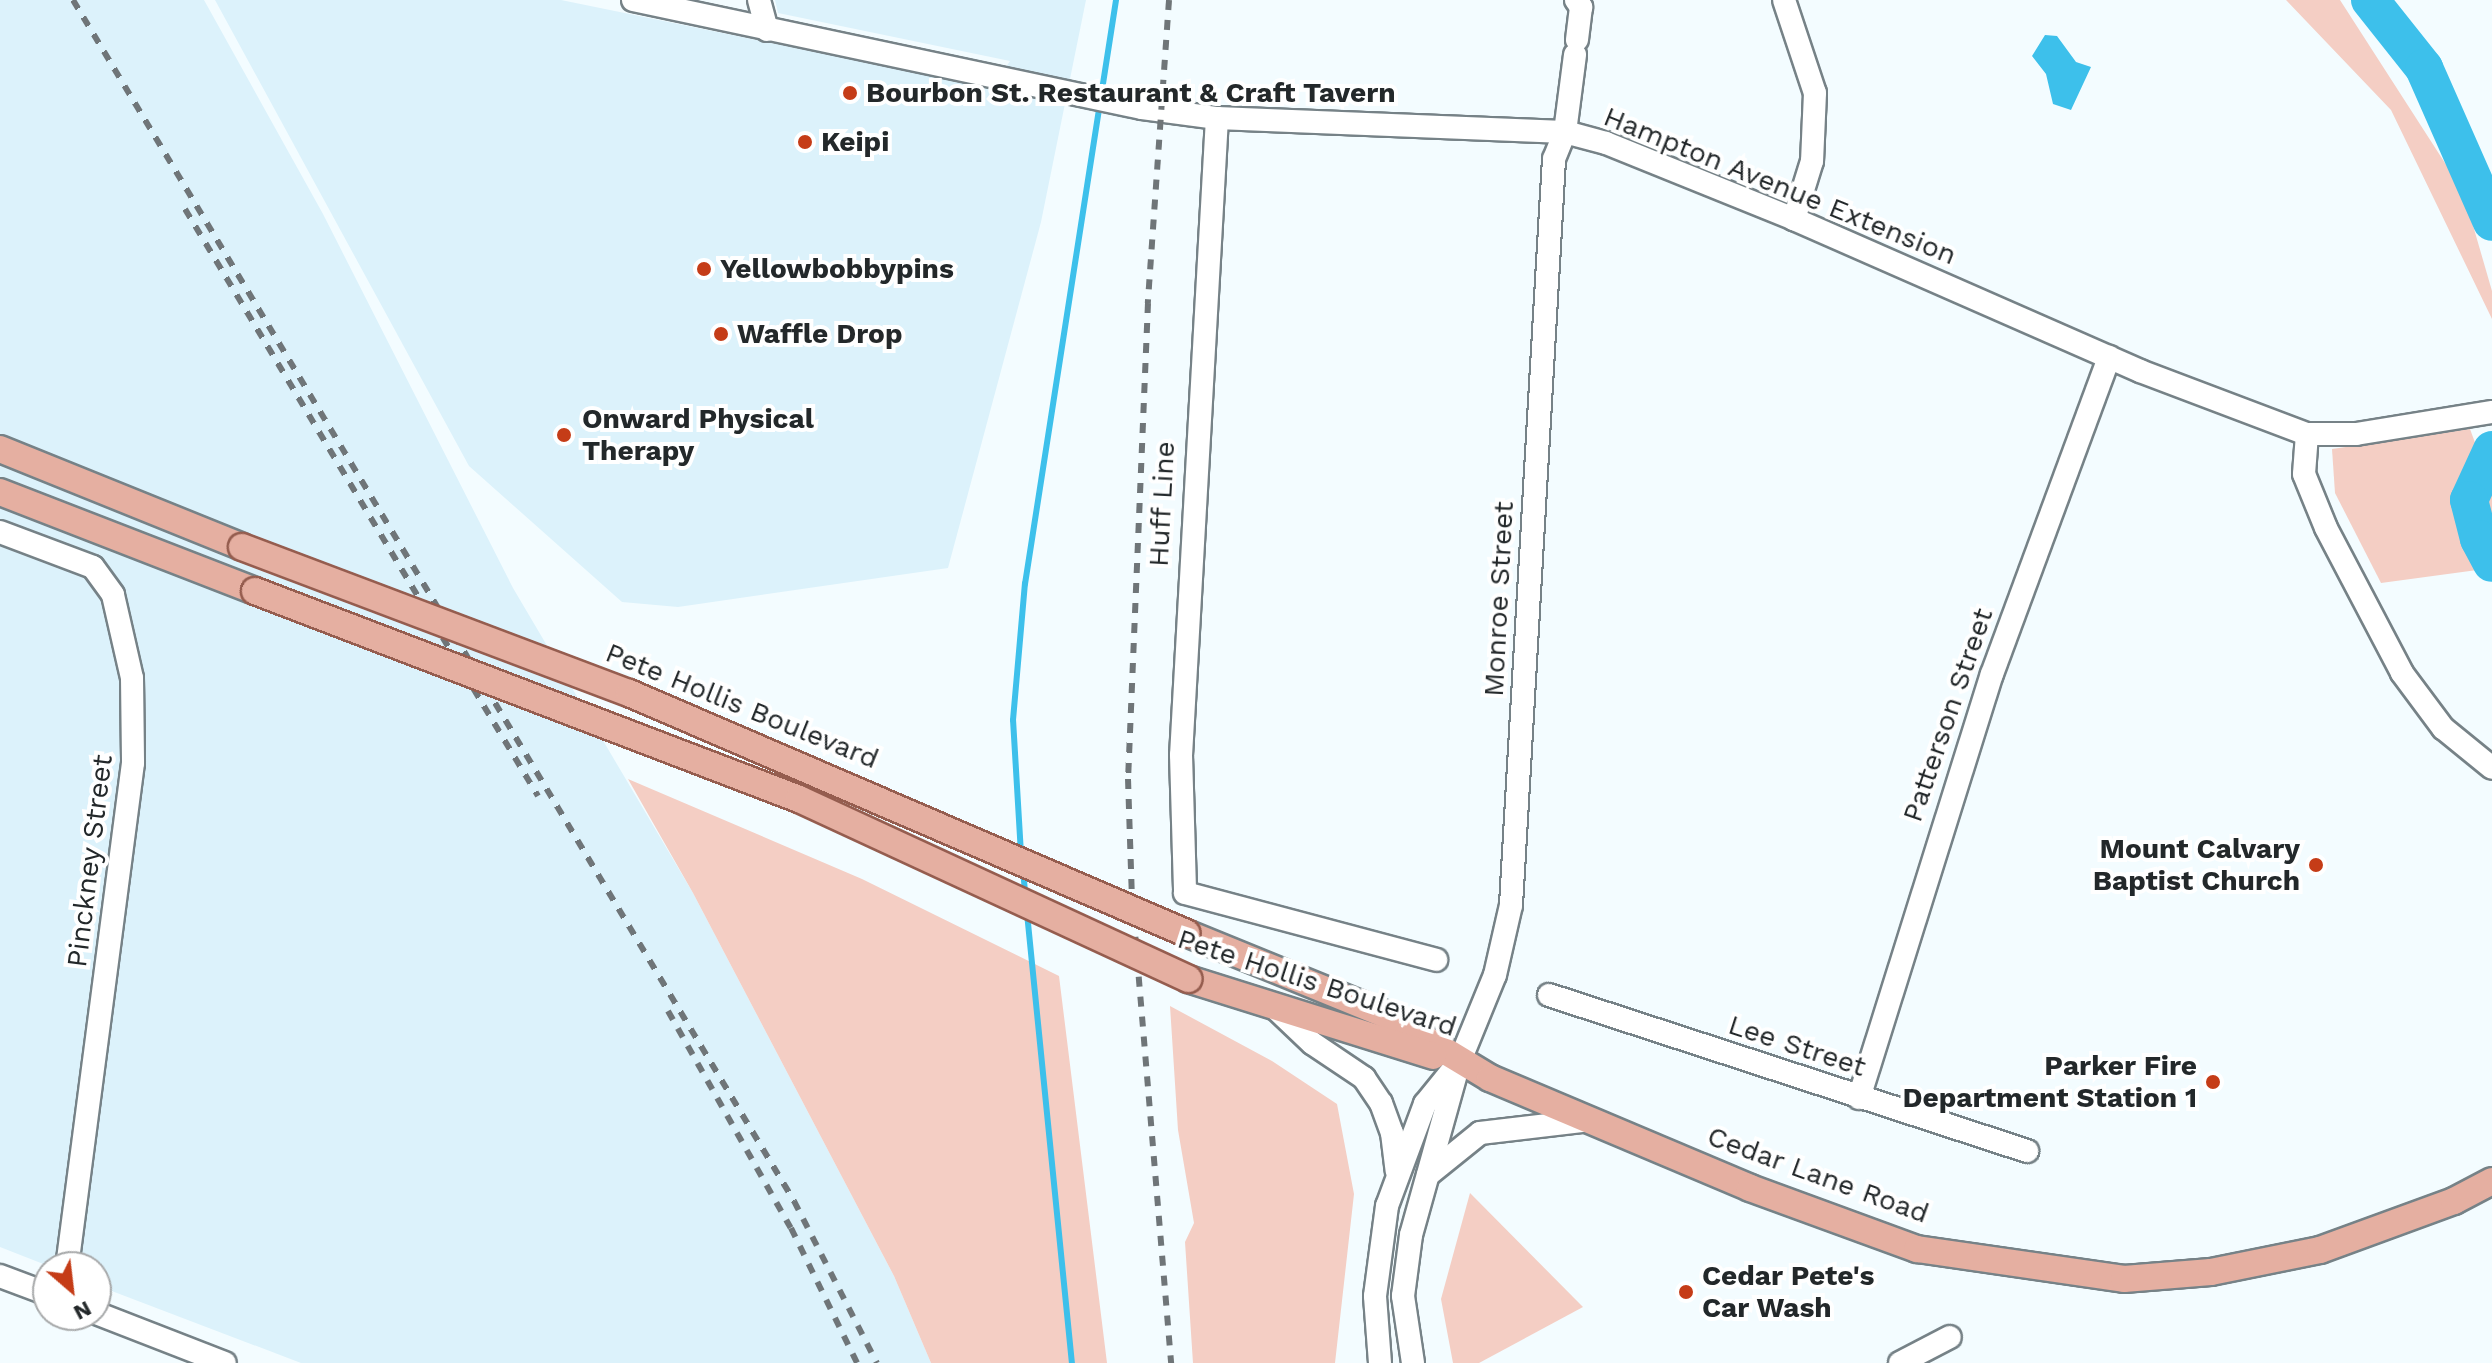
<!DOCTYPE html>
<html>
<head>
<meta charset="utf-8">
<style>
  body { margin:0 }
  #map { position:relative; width:2492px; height:1363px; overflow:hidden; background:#f3fcff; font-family:"Work Sans",sans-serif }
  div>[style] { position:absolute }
  .built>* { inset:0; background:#dcf2fb }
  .green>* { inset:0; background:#f4cec4 }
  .water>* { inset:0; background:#3dc0eb }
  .stream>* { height:6px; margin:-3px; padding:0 3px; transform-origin:3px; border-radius:3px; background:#3dc0eb }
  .river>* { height:38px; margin:-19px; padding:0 19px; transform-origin:19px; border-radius:19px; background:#3dc0eb }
  .roads { filter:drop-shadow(2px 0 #768287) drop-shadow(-2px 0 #768287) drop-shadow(0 2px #768287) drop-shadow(0 -2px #768287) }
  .minor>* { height:22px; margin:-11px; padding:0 11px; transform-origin:11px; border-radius:11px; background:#fff }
  .major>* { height:26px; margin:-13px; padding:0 13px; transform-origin:13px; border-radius:13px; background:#e5afa1 }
  .rail>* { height:6px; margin-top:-3px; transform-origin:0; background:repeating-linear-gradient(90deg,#6f7578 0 10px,transparent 0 20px) }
  .bridges { filter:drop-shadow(2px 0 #955d4f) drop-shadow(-2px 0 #955d4f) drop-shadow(0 2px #955d4f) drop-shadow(0 -2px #955d4f) }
  .major-bridge>* { height:26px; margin:-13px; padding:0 13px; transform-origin:13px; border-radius:13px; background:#e5afa1 }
  .dots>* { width:22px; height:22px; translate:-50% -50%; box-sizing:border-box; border:4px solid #fff; border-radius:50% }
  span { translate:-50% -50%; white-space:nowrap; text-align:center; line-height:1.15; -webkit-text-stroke:8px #fff; paint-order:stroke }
  .poi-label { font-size:28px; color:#23282a; font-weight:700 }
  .left { translate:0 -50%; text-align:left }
  .right { translate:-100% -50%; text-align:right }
  .street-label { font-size:28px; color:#23282a }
  .north { position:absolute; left:32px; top:1251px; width:80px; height:80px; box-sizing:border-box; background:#fff; border:2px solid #a7a9aa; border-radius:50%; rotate:152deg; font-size:22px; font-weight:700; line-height:32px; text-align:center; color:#23282a }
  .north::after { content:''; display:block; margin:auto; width:28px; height:36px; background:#c53c17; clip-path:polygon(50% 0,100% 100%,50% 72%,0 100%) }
</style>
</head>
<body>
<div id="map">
  <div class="built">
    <div style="clip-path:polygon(0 0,204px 0,323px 214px,513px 588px,693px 893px,894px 1276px,931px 1363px,301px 1363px,96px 1285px,96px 1267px,51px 1267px,0 1247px)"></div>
    <div style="clip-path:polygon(215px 0,561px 0,992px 88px,1010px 61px,778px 13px,775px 0,1086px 0,1041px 222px,948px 568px,678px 607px,622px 602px,469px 466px)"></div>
  </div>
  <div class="green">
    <div style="clip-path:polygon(2286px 0,2340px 0,2463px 191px,2492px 291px,2492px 319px,2391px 110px)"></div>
    <div style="clip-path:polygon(2470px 429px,2492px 489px,2492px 568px,2381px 583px,2335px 493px,2332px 449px)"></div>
    <div style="clip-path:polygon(628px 779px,862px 879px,1059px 976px,1107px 1363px,931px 1363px,894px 1276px,693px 893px)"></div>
    <div style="clip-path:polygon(1170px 1006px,1272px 1061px,1337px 1104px,1354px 1194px,1335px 1363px,1193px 1363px,1185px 1242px,1194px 1223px,1178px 1130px)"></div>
    <div style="clip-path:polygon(1470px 1193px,1583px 1307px,1479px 1363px,1453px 1363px,1441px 1299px)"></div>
  </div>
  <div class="water">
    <div style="clip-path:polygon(2045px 35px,2057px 36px,2076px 62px,2091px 67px,2071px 110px,2053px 104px,2046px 74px,2032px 56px)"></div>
  </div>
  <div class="stream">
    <div style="left:1021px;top:854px;width:134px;rotate:-93.4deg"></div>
    <div style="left:1013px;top:720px;width:137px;rotate:-85deg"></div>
    <div style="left:1025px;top:584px;width:591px;rotate:-81.14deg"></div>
    <div style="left:1023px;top:869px;width:25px;rotate:85deg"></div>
    <div style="left:1027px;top:913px;width:452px;rotate:84.3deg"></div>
  </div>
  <div class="river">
    <div style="left:2370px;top:0;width:87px;rotate:51.5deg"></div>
    <div style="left:2424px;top:68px;width:168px;rotate:66.2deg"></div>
    <div style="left:2492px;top:450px;width:55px;rotate:114.7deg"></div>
    <div style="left:2469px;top:500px;width:40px;rotate:75.6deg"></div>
    <div style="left:2479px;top:539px;width:27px;rotate:62deg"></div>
  </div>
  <div class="roads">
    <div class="minor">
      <div style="left:633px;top:0;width:520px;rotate:11.98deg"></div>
      <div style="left:1142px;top:108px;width:76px;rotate:7.6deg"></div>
      <div style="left:1217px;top:118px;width:348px;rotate:2.3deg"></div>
      <div style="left:1565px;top:132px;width:42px;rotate:15deg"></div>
      <div style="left:1606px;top:143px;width:203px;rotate:22deg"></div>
      <div style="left:1794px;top:219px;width:378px;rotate:23.7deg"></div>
      <div style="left:2140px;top:371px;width:178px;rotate:20.7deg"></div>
      <div style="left:2307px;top:434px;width:49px"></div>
      <div style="left:2356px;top:434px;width:138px;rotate:-9.2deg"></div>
      <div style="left:759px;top:0;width:31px;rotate:75deg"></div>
      <div style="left:1576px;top:0;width:9px;rotate:54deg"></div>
      <div style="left:1581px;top:7px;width:33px;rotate:97deg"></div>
      <div style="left:1784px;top:0;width:98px;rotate:71.6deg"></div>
      <div style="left:1815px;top:93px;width:68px;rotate:92.5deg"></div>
      <div style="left:1812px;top:161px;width:61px;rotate:107.2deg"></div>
      <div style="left:1217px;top:118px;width:638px;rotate:93.23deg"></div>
      <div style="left:1181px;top:755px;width:138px;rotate:88.3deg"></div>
      <div style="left:1185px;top:893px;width:260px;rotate:14.9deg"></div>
      <div style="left:2307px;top:434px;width:40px;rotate:94.3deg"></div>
      <div style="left:2304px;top:474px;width:58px;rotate:67.8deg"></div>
      <div style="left:2326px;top:528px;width:164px;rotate:62.3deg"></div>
      <div style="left:2402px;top:673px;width:69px;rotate:53.3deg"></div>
      <div style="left:2443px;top:728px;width:63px;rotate:39.2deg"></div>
      <div style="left:0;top:532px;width:99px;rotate:20.6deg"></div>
      <div style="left:93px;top:567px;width:34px;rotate:54deg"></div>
      <div style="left:113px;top:595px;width:85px;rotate:77.1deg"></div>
      <div style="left:132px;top:678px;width:85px;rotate:89.3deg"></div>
      <div style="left:133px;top:763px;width:508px;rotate:97.46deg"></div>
      <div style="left:1549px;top:995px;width:503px;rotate:18.07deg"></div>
      <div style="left:1273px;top:1006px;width:54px;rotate:43.5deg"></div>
      <div style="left:1312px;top:1043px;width:63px;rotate:33.9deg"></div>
      <div style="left:1364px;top:1078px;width:30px;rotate:56deg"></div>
      <div style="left:1381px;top:1103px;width:32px;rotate:70deg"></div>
      <div style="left:1392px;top:1133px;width:38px;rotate:83deg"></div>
      <div style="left:1859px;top:1098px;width:444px;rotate:-72.6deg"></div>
      <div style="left:1992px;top:674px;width:338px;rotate:-69.7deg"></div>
      <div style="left:1428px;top:1175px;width:67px;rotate:-38.9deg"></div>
      <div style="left:1480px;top:1133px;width:111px;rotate:-6.7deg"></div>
      <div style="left:0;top:1276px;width:51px;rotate:20.6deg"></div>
      <div style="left:96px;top:1313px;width:138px;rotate:21.2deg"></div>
      <div style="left:1380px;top:1363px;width:67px;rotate:-94.3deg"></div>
      <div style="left:1375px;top:1296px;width:91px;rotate:-82.4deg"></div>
      <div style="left:1387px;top:1206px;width:109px;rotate:-69.6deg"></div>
      <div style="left:1425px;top:1104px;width:48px;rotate:-51deg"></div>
      <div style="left:1413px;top:1363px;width:68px;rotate:-98.5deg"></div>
      <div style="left:1403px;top:1296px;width:62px;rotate:-82.5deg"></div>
      <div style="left:1411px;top:1235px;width:179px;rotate:-74.4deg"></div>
      <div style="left:1459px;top:1063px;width:95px;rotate:-67.8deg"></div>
      <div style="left:1495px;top:975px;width:72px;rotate:-77.1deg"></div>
      <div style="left:1511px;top:905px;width:747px;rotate:-86.7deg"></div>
      <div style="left:1554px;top:159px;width:29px;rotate:-68deg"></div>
      <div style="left:1565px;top:132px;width:78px;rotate:-82.6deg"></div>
      <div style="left:1900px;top:1363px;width:56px;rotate:-27.5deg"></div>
    </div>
    <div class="major">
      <div style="left:0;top:449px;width:261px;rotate:22deg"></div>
      <div style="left:0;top:492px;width:274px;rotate:21.2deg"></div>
      <div style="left:1186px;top:933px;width:214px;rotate:22.2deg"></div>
      <div style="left:1384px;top:1014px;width:124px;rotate:31.1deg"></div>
      <div style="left:1490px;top:1078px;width:282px;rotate:22.9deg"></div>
      <div style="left:1750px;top:1188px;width:178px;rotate:20.1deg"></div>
      <div style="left:1917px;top:1249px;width:209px;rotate:8.2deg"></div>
      <div style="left:2124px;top:1279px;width:87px;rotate:-4.6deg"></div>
      <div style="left:2211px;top:1272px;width:111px;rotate:-11.4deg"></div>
      <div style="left:2320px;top:1250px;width:143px;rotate:-20.1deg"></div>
      <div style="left:2454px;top:1201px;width:43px;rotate:-27.8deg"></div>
      <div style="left:1188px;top:979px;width:257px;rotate:17.4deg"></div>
    </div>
  </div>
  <div class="rail">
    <div style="left:73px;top:0;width:1401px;rotate:59.02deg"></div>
    <div style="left:794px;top:1201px;width:182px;rotate:62.9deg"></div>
    <div style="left:1169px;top:0;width:304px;rotate:94deg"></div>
    <div style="left:1148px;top:303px;width:476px;rotate:92.4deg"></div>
    <div style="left:1128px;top:779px;width:118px;rotate:88.1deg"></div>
    <div style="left:1132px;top:897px;width:468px;rotate:85.2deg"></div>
    <div style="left:185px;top:209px;width:685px;rotate:58.98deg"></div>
    <div style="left:668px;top:1011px;width:249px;rotate:60.5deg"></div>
    <div style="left:791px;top:1228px;width:150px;rotate:63.9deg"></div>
  </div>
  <div class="bridges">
    <div class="major-bridge">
      <div style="left:242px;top:547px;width:414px;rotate:20.7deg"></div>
      <div style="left:629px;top:693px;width:607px;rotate:23.31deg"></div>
      <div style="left:255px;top:591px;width:582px;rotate:20.92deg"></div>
      <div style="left:799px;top:799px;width:429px;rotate:24.8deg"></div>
    </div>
  </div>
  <div class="dots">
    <div style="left:850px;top:93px;background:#c53c17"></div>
    <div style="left:805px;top:142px;background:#c53c17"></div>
    <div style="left:704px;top:269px;background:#c53c17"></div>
    <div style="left:721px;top:334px;background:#c53c17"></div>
    <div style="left:564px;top:435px;background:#c53c17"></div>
    <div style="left:2316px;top:865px;background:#c53c17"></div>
    <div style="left:2213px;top:1082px;background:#c53c17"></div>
    <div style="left:1686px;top:1292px;background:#c53c17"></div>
  </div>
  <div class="poi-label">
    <span class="left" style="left:866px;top:93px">Bourbon St. Restaurant &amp; Craft Tavern</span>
    <span class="left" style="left:821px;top:142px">Keipi</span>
    <span class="left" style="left:720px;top:269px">Yellowbobbypins</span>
    <span class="left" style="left:737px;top:334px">Waffle Drop</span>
    <span class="left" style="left:582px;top:435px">Onward Physical<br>Therapy</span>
    <span class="right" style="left:2300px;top:865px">Mount Calvary<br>Baptist Church</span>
    <span class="right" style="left:2197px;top:1082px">Parker Fire<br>Department Station 1</span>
    <span class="left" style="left:1702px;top:1292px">Cedar Pete's<br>Car Wash</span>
  </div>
  <div class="street-label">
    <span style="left:1780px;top:186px;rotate:22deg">Hampton Avenue Extension</span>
    <span style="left:1162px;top:504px;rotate:-87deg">Huff Line</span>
    <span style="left:1499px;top:599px;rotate:-87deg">Monroe Street</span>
    <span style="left:742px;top:706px;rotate:22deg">Pete Hollis Boulevard</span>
    <span style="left:1948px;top:715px;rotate:-71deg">Patterson Street</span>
    <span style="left:90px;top:861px;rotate:-83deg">Pinckney Street</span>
    <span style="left:1317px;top:983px;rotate:18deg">Pete Hollis Boulevard</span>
    <span style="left:1797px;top:1046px;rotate:18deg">Lee Street</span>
    <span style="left:1818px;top:1175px;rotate:20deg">Cedar Lane Road</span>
  </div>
  <div class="north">N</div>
</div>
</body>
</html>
